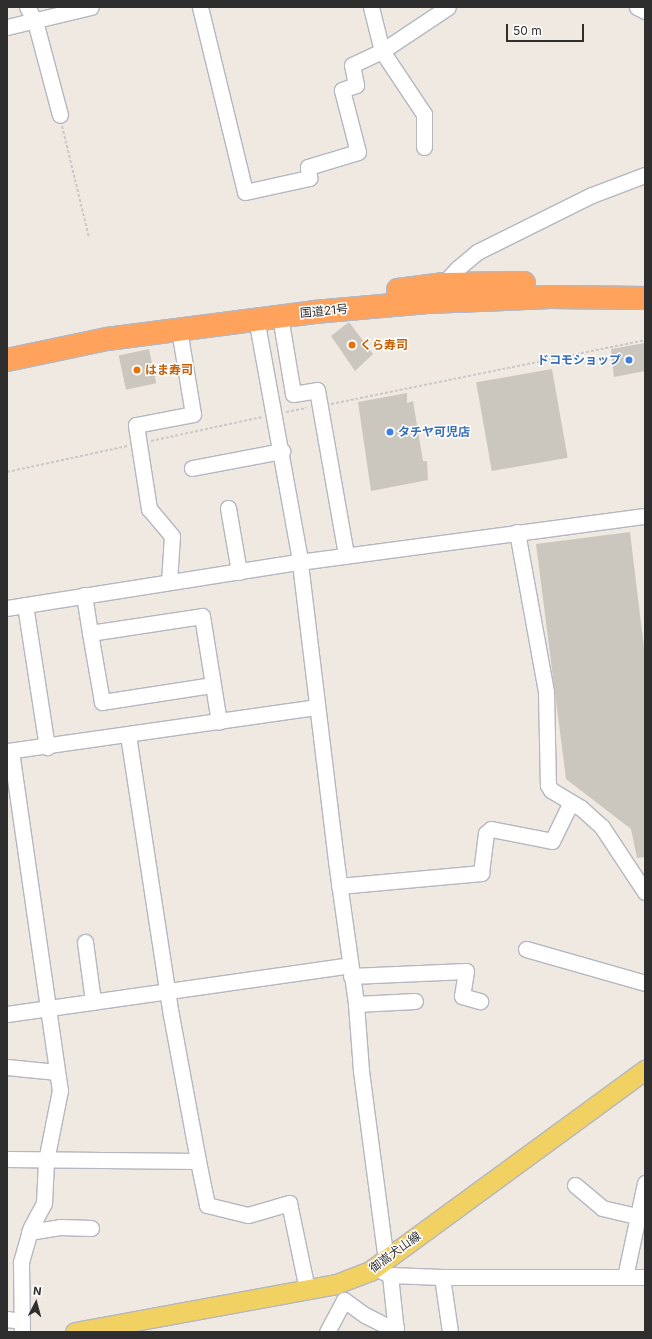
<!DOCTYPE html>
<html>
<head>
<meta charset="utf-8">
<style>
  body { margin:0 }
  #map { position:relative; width:652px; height:1339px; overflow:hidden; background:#efe9e1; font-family:Inter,"Noto Sans JP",sans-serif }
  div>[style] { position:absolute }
  .building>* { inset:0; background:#cbc7bf; transform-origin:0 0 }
  .path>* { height:2px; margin-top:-1px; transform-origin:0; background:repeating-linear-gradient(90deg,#c9c9c9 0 3px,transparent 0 5px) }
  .roads { filter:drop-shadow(1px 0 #b4b7c1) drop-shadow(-1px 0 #b4b7c1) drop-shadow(0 1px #b4b7c1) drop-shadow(0 -1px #b4b7c1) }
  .minor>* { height:15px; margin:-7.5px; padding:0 7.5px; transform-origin:7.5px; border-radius:7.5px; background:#fff }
  .major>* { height:19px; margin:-9.5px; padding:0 9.5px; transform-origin:9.5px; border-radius:9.5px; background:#f2d163 }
  .highway>* { height:22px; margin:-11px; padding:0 11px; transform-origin:11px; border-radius:11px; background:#ffa35c }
  .dots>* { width:11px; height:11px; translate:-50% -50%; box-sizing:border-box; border:2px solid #fff; border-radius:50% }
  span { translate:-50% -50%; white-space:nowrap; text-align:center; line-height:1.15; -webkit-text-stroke:3px #fff; paint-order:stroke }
  .street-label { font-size:12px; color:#2e2e2e }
  .food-label { font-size:12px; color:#c56008; font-weight:700 }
  .left { translate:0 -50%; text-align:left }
  .shop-label { font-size:12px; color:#366cbe; font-weight:700 }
  .right { translate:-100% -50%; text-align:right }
  .frame { position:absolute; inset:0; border:8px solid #2e2e2e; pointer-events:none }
  .north { position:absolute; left:16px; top:1283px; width:40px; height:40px; -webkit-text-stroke:3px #fff; paint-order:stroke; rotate:6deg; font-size:11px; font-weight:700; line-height:16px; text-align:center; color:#2e2e2e }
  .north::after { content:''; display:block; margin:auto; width:14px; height:18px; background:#2e2e2e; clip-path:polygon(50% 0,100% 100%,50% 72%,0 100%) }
  .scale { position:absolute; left:506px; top:24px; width:78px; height:18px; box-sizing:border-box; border:2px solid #2e2e2e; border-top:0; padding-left:5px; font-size:12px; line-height:14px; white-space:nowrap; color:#2e2e2e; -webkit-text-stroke:3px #fff; paint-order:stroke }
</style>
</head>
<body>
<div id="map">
  <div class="building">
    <div style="clip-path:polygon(349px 322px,373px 354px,355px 371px,331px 336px)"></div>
    <div style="clip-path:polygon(645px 343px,645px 371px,614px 377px,611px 349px)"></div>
    <div style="left:149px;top:349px;width:35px;height:31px;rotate:78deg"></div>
    <div style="left:552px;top:369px;width:90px;height:77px;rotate:80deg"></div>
    <div style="clip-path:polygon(407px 393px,407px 403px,413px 401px,423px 461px,427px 461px,428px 480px,371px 491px,358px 402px)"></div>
    <div style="clip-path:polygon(630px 532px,645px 656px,645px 857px,637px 858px,631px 829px,566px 779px,536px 544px)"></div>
  </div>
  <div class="path">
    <div style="left:62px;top:126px;width:115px;rotate:76.4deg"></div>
    <div style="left:331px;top:404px;width:320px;rotate:-11.5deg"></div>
    <div style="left:286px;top:412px;width:21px;rotate:-11deg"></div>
    <div style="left:151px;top:441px;width:114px;rotate:-12.2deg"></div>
    <div style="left:7px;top:472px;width:123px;rotate:-12.2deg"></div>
  </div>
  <div class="roads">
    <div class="minor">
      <div style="left:27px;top:7px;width:16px;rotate:60deg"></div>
      <div style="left:35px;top:21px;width:97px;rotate:75.1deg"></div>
      <div style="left:200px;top:7px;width:190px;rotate:76.3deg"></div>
      <div style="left:245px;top:192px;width:66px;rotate:-12.3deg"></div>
      <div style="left:309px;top:178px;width:11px;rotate:-95deg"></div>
      <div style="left:308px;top:167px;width:52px;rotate:-16.7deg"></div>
      <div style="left:358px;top:152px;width:64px;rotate:-104.5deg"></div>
      <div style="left:342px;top:90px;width:15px;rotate:-20deg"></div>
      <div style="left:356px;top:85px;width:20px;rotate:-101deg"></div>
      <div style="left:352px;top:65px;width:33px;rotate:-25deg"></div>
      <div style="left:382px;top:51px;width:79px;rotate:-33.7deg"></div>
      <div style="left:371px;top:7px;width:45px;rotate:76deg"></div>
      <div style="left:382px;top:51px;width:76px;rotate:56.3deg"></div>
      <div style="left:424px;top:114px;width:33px;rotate:90deg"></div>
      <div style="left:637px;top:7px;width:9px;rotate:27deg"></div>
      <div style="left:7px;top:27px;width:86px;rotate:-13.4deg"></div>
      <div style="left:443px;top:284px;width:22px;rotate:-47deg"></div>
      <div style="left:458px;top:268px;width:25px;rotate:-40deg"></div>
      <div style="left:477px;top:252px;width:128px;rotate:-26.4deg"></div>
      <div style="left:592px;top:195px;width:57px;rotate:-20.7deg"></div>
      <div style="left:280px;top:316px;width:79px;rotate:80.5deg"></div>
      <div style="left:293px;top:394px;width:24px;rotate:-9deg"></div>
      <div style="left:317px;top:390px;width:168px;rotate:80deg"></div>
      <div style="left:256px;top:318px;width:241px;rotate:79.7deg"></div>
      <div style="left:299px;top:555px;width:308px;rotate:83.1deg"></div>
      <div style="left:336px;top:861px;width:144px;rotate:82deg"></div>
      <div style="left:356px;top:1004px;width:67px;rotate:85.7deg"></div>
      <div style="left:361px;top:1071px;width:191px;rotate:82.5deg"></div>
      <div style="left:192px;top:468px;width:92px;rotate:-10.7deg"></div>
      <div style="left:228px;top:508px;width:65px;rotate:80.2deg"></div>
      <div style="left:517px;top:532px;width:163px;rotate:79.7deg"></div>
      <div style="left:546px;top:692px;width:93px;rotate:88.8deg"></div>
      <div style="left:548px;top:785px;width:6px;rotate:59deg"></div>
      <div style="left:551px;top:790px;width:35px;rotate:31deg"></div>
      <div style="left:581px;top:808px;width:28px;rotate:42deg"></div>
      <div style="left:602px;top:827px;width:78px;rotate:56.5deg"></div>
      <div style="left:169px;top:582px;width:46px;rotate:-86.3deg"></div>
      <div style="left:172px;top:536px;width:35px;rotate:-130deg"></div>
      <div style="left:149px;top:509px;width:85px;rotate:-98.8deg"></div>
      <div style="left:136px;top:425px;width:58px;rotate:-10.9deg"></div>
      <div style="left:193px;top:414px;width:86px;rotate:-99.4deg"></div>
      <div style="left:84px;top:595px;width:38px;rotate:81deg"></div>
      <div style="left:90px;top:633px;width:113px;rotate:-8.6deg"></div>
      <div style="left:202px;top:616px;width:107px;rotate:80.9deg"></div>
      <div style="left:25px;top:605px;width:144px;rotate:81.2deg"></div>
      <div style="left:7px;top:608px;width:296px;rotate:-9deg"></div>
      <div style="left:299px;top:562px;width:349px;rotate:-7.6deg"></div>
      <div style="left:90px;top:633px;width:70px;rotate:80.1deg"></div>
      <div style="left:102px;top:702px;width:111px;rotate:-8.8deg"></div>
      <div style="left:128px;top:735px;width:283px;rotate:81.3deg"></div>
      <div style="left:171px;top:1015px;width:148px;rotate:79.5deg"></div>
      <div style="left:7px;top:751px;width:313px;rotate:-8.1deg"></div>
      <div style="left:11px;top:751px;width:343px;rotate:81.8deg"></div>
      <div style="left:60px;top:1090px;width:72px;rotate:101.2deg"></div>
      <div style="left:46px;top:1161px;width:42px;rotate:92.7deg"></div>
      <div style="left:44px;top:1203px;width:27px;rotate:118deg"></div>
      <div style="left:31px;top:1227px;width:37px;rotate:106deg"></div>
      <div style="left:21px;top:1263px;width:69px;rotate:89.2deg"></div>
      <div style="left:339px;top:886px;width:143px;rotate:-5.2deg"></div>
      <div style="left:481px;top:873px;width:40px;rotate:-82.9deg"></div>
      <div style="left:486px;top:833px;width:6px;rotate:-39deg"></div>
      <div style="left:491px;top:829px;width:62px;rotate:11.1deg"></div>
      <div style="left:552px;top:841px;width:43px;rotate:-64deg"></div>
      <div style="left:85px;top:942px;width:60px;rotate:82.3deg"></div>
      <div style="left:526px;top:949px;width:124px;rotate:15.9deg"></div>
      <div style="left:351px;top:976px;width:115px;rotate:-2.5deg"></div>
      <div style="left:466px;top:971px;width:25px;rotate:99deg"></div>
      <div style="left:462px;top:996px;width:19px;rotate:16deg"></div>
      <div style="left:356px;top:1004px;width:59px;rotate:-2.9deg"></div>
      <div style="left:7px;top:1014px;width:346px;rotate:-8.1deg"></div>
      <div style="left:7px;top:1067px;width:50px;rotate:5.7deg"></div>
      <div style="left:7px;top:1159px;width:191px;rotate:0.6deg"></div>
      <div style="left:198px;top:1161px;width:45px;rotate:78.4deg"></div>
      <div style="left:207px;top:1205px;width:42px;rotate:13.7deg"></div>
      <div style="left:248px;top:1215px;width:43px;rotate:-16.3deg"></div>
      <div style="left:289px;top:1203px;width:88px;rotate:78.2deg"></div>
      <div style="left:575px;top:1185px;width:35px;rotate:40deg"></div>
      <div style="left:602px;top:1208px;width:37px;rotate:13deg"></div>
      <div style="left:29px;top:1232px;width:31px;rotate:-9deg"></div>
      <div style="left:60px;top:1227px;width:31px;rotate:2deg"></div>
      <div style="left:375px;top:1268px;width:17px;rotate:25deg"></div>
      <div style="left:390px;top:1275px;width:52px;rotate:2.2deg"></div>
      <div style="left:442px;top:1277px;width:203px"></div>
      <div style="left:390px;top:1275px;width:57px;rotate:84deg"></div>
      <div style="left:442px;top:1277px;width:56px;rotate:81.7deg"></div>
      <div style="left:625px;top:1277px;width:96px;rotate:-78deg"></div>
      <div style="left:7px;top:1319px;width:15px;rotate:8deg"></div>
      <div style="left:327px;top:1332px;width:36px;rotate:-62deg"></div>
      <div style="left:344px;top:1300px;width:26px;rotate:36deg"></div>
      <div style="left:365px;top:1315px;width:25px;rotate:27deg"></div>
      <div style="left:387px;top:1326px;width:9px;rotate:6deg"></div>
    </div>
    <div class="major">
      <div style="left:75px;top:1332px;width:265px;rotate:-10.4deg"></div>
      <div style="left:336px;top:1284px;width:36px;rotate:-21deg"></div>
      <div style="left:370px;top:1271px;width:341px;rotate:-36.2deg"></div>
    </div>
    <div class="highway">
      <div style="left:398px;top:290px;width:45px;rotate:-7.6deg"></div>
      <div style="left:443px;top:284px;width:81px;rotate:-0.7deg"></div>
      <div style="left:7px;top:360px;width:102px;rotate:-11.9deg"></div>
      <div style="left:107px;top:339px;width:209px;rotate:-7.4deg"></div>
      <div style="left:314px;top:312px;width:114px;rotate:-5deg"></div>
      <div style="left:428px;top:302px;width:122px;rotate:-2.3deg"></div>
      <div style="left:550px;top:297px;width:95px;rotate:0.6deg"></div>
    </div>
  </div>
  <div class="dots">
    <div style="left:352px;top:345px;background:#e8710a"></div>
    <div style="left:629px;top:360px;background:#3f7fe0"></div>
    <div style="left:137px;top:370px;background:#e8710a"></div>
    <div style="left:390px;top:432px;background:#3f7fe0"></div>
  </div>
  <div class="street-label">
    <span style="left:324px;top:311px;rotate:-5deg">国道21号</span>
    <span style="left:395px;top:1252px;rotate:-36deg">御嵩犬山線</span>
  </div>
  <div class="food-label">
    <span class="left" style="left:360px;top:345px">くら寿司</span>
    <span class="left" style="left:145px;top:370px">はま寿司</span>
  </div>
  <div class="shop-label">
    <span class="right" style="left:621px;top:360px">ドコモショップ</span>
    <span class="left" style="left:398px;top:432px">タチヤ可児店</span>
  </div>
  <div class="frame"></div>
  <div class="north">N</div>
  <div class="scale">50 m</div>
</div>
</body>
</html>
